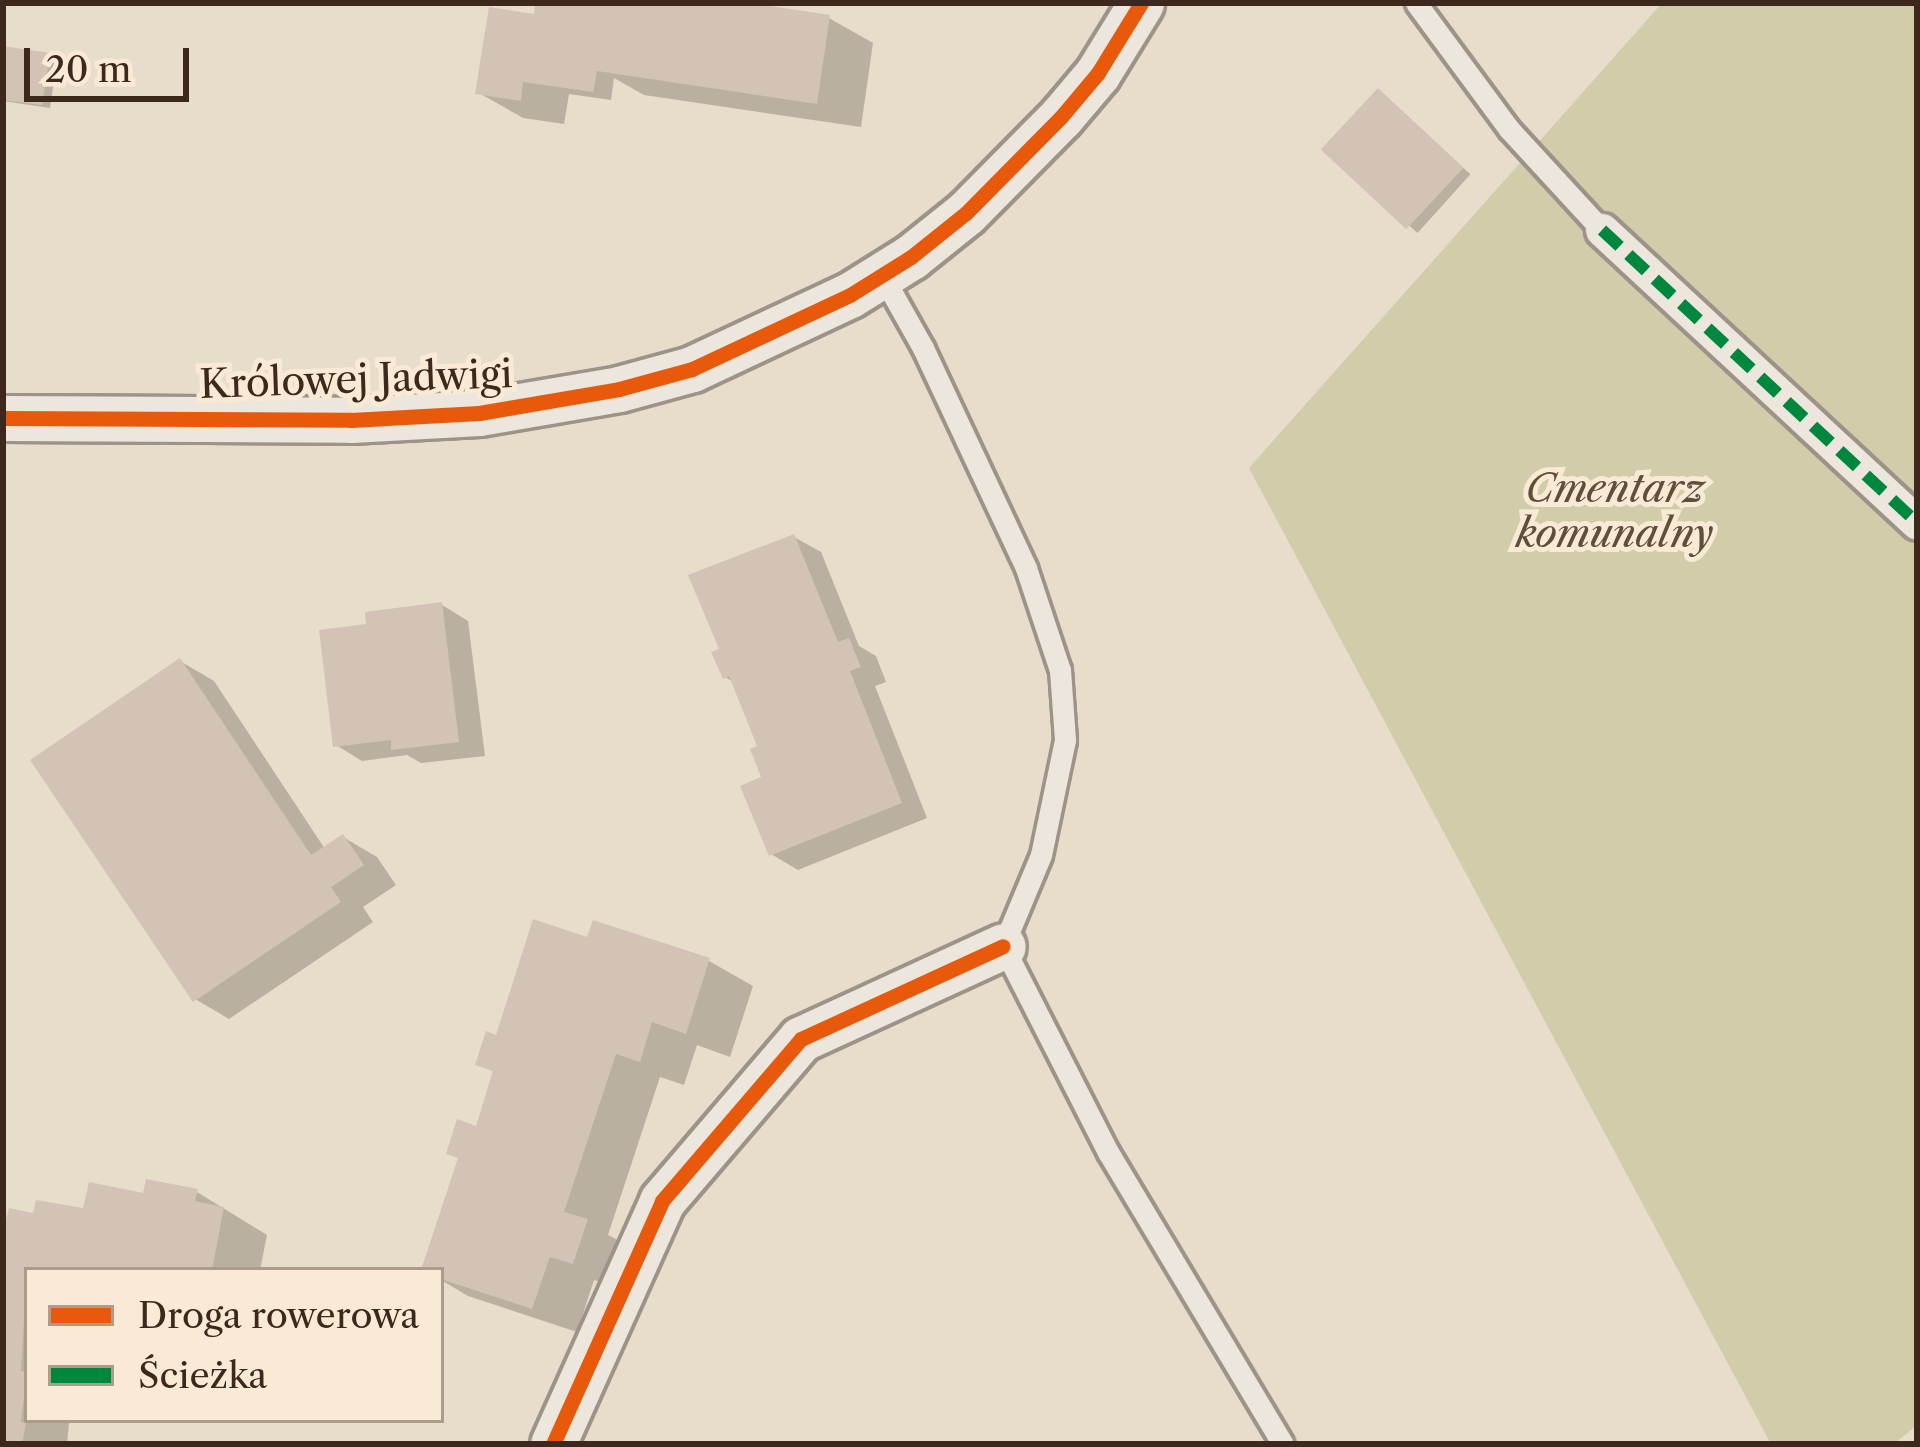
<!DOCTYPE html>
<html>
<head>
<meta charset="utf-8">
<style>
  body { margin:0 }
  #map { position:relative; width:1920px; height:1447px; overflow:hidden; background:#e8dccb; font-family:"Libre Caslon Text",serif }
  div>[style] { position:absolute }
  .green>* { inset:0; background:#d1cdaa }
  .shadow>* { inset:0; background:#0003; transform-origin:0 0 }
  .building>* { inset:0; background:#d3c3b7; transform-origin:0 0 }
  .roads { filter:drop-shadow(3px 0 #9d9388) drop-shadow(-3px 0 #9d9388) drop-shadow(0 3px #9d9388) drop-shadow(0 -3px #9d9388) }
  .service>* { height:21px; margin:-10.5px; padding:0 10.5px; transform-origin:10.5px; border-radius:10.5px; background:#ece6dd }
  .pedestrian>* { height:33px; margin:-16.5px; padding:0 16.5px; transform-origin:16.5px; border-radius:16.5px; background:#ece6dd }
  .minor>* { height:45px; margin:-22.5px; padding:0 22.5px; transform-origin:22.5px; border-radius:22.5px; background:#ece6dd }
  .quiet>* { height:12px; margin-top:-6px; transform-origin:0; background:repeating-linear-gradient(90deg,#00873e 0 24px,transparent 0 36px) }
  .cycleway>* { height:15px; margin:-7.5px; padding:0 7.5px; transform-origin:7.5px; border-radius:7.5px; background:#e8590c }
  span { translate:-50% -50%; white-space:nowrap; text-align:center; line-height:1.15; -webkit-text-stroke:10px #f8ead5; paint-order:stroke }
  .street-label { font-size:39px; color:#3e281d }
  .park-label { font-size:39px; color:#5e4e3a; font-style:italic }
  .frame { position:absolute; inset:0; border:6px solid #3e281d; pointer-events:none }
  .legend { position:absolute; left:24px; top:1267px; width:420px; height:156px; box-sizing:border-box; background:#f8ead5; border:3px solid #ae9c8b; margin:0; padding:15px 21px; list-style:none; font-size:36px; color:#3e281d }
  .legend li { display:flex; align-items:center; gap:24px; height:60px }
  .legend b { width:60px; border:3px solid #ae9c8b }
  .scale { position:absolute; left:24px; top:48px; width:165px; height:54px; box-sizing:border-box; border:6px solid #3e281d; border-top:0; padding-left:15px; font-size:36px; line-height:42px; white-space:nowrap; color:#3e281d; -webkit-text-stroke:9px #f8ead5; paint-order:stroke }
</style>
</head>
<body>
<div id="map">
  <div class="green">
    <div style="clip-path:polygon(1662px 3px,1917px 3px,1917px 1425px,1894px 1444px,1771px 1444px,1249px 468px)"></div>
  </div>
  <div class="shadow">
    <div style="clip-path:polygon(538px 3px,730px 3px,829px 18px,873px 43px,861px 127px,644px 95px,614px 78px,611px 100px,569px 94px,564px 124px,523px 118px,479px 93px,536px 17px)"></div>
    <div style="clip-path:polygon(3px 49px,57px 60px,50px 108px,3px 101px)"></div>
    <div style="left:1379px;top:92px;width:123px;height:79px;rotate:42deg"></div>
    <div style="clip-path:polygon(794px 537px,821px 552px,859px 646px,876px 656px,886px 682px,875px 686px,927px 818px,798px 870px,771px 854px,761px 748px,735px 683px,725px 677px,723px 651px)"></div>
    <div style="clip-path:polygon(442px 605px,468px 621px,485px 756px,421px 763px,407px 755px,362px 761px,336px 745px)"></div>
    <div style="clip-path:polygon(180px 661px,214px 681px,325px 849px,343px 837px,377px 857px,396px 885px,363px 907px,373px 922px,229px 1019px,195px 999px)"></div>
    <div style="clip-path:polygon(595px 924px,709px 961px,753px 986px,730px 1057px,697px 1045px,684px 1085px,660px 1077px,608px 1235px,631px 1247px,617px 1287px,594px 1280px,577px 1332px,468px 1296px,441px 1280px,441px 1270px,424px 1270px,496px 1073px,478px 1063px,589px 940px)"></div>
    <div style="clip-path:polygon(197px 1192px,267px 1235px,260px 1270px,27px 1270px,27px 1420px,75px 1420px,69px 1423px,67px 1444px,3px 1444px,3px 1233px,36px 1217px)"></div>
  </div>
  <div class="building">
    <div style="clip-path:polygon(535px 3px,750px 3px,830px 15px,817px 104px,597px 71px,593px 92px,523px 82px,521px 101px,475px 94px,489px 7px,534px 14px)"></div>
    <div style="clip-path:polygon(3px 46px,50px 53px,42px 105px,3px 100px)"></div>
    <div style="left:1378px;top:88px;width:117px;height:84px;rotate:43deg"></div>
    <div style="clip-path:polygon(794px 534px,838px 642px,849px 638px,861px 667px,850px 671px,902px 803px,769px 856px,740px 786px,761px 777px,750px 749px,757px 746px,729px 676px,723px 679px,711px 652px,719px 649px,688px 575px)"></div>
    <div style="clip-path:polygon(442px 602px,459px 742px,391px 750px,391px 740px,333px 747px,319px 630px,366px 624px,365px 612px)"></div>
    <div style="clip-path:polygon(180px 658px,311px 855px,343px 834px,364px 865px,331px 887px,341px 902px,193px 1002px,30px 760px)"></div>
    <div style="clip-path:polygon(533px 919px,587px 937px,593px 920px,710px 958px,686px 1034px,652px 1022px,640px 1062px,616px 1054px,564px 1212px,588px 1219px,573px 1264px,550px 1257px,532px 1309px,441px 1279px,441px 1270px,421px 1270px,458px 1158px,446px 1154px,457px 1119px,476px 1126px,493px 1071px,475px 1065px,486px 1031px,496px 1035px)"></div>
    <div style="clip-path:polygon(146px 1179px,198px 1189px,195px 1201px,224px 1207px,212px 1270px,27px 1270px,21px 1371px,27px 1372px,21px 1422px,26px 1423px,22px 1444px,3px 1444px,3px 1230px,9px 1208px,33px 1213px,36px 1200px,83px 1208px,89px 1182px,143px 1193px)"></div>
  </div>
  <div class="roads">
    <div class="service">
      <div style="left:1416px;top:3px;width:157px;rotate:53.6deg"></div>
      <div style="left:1509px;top:129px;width:137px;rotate:47.4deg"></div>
      <div style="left:882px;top:275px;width:84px;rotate:60.7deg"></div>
      <div style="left:923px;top:348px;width:243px;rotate:64.9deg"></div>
      <div style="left:1026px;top:568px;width:108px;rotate:71.6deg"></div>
      <div style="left:1060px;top:670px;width:70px;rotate:85.9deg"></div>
      <div style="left:1065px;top:740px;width:117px;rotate:101.8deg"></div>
      <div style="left:1041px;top:855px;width:99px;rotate:112.7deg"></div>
      <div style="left:1003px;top:946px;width:231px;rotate:63deg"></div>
      <div style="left:1108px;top:1152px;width:340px;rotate:59.1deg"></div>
    </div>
    <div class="pedestrian">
      <div style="left:1602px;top:230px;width:430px;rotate:42.9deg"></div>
    </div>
    <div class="minor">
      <div style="left:3px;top:418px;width:348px;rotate:0.3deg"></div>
      <div style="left:351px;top:420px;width:128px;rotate:-3.1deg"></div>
      <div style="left:479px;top:413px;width:142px;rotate:-9.7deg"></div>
      <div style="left:619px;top:389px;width:76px;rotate:-15.3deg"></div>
      <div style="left:692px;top:369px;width:174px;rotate:-25.1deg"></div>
      <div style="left:850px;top:295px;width:72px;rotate:-31.9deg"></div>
      <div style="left:911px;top:257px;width:70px;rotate:-38.7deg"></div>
      <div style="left:966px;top:213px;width:135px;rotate:-45.3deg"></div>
      <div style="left:1061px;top:117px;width:57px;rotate:-49.9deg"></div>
      <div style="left:1098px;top:73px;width:82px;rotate:-58.4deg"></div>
      <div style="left:553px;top:1444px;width:266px;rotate:-65.8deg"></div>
      <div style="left:662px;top:1201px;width:213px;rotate:-49.4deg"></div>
      <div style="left:801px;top:1039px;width:222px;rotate:-24.7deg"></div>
    </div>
  </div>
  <div class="quiet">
    <div style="left:1602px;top:230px;width:430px;rotate:42.9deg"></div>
  </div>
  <div class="cycleway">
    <div style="left:3px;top:418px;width:348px;rotate:0.3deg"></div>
    <div style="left:351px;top:420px;width:128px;rotate:-3.1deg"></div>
    <div style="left:479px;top:413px;width:142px;rotate:-9.7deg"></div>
    <div style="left:619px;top:389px;width:76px;rotate:-15.3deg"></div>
    <div style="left:692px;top:369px;width:174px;rotate:-25.1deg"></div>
    <div style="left:850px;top:295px;width:72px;rotate:-31.9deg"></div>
    <div style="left:911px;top:257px;width:70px;rotate:-38.7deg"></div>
    <div style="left:966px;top:213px;width:135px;rotate:-45.3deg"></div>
    <div style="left:1061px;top:117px;width:57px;rotate:-49.9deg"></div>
    <div style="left:1098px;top:73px;width:82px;rotate:-58.4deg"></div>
    <div style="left:553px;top:1444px;width:266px;rotate:-65.8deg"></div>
    <div style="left:662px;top:1201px;width:213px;rotate:-49.4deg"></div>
    <div style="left:801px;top:1039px;width:222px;rotate:-24.7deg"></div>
  </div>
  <div class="street-label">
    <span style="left:356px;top:379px;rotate:-2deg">Królowej Jadwigi</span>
  </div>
  <div class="park-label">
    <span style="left:1615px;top:511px">Cmentarz<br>komunalny</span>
  </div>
  <div class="frame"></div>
  <ul class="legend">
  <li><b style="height:15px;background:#e8590c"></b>Droga rowerowa</li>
  <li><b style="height:15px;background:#00873e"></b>Ścieżka</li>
  </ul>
  <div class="scale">20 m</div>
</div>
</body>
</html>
